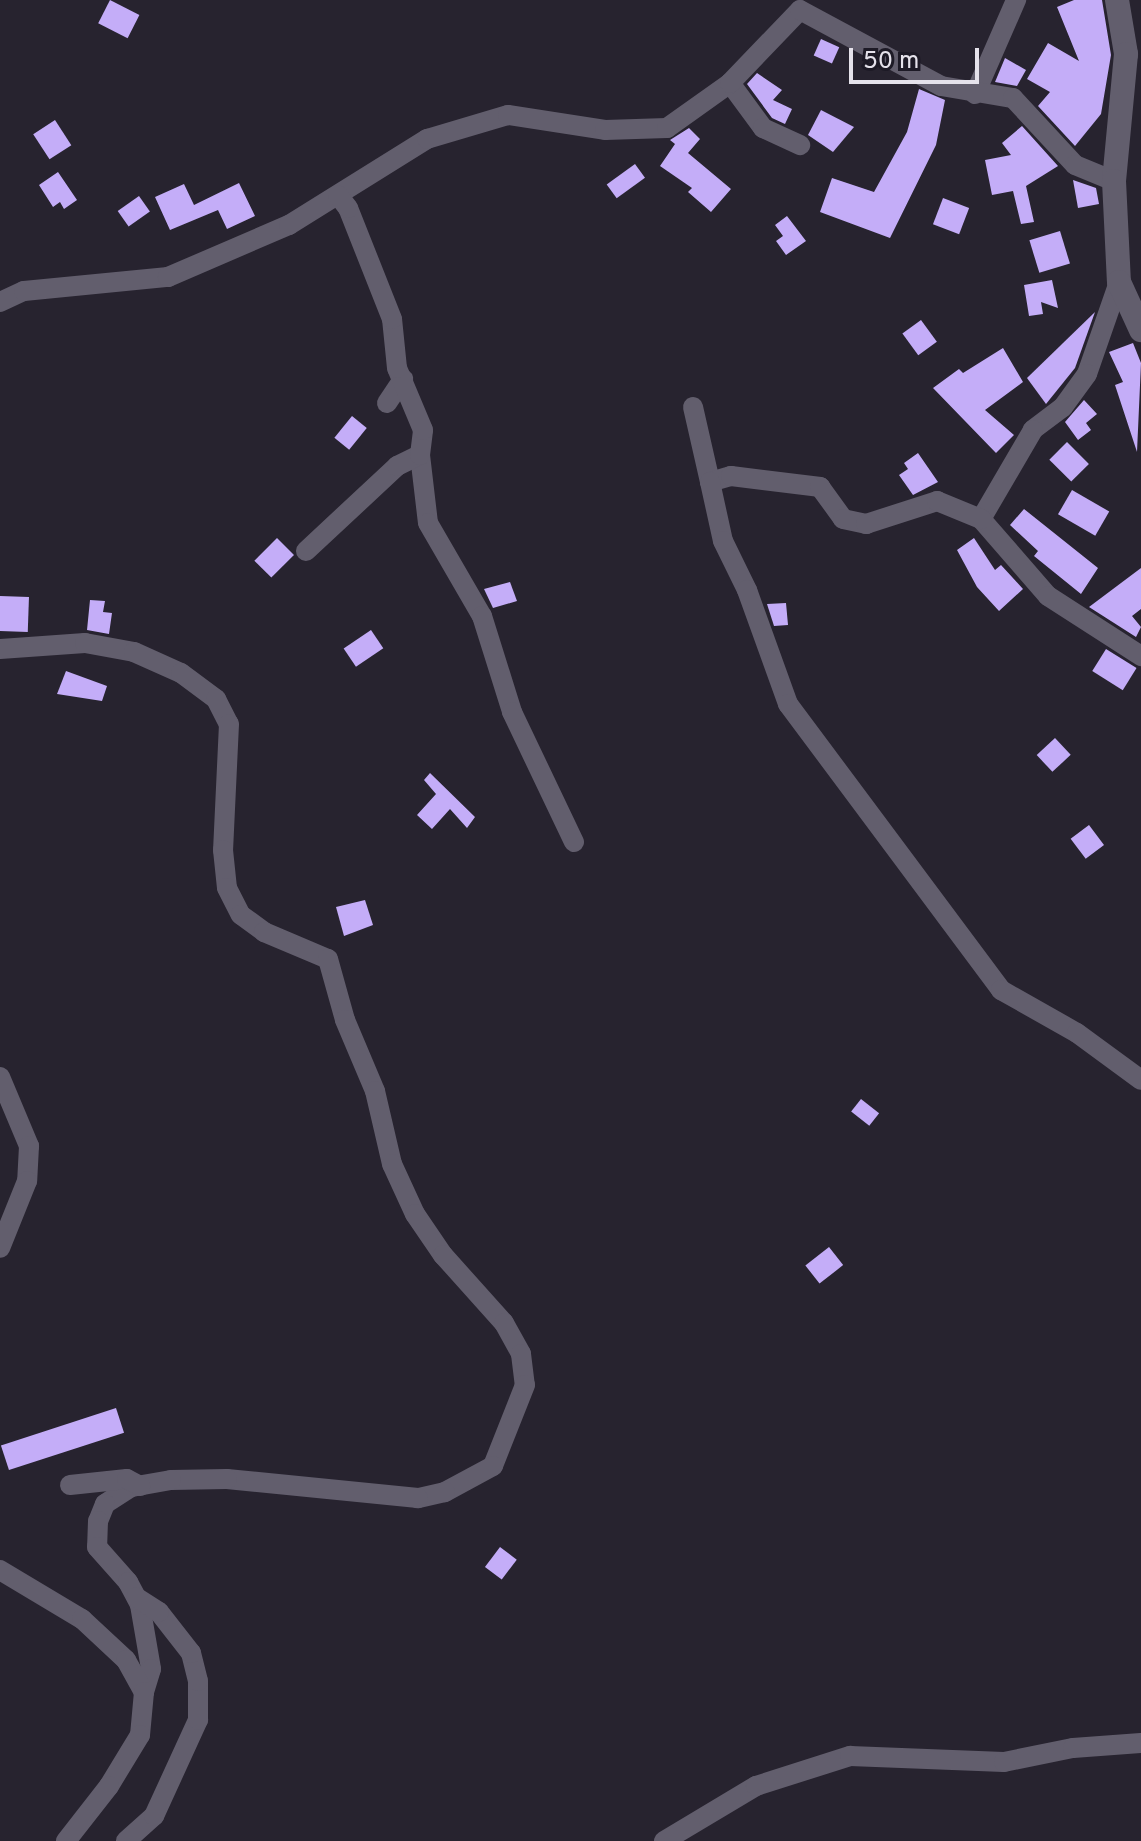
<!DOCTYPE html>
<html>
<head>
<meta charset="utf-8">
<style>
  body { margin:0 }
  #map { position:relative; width:1141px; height:1841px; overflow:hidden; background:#27232f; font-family:Overpass,sans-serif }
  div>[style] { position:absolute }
  .building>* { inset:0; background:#c4adf8; transform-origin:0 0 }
  .street>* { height:20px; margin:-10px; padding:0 10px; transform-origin:10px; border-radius:10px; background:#625e6d }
  .secondary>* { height:24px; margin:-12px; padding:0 12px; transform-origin:12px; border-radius:12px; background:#625e6d }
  span { translate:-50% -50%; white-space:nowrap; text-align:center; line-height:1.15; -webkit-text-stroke:8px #1d1a26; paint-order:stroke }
  .scale { position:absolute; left:849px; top:48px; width:130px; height:36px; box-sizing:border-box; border:4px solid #e5e2eb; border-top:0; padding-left:10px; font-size:24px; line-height:28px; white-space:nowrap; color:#e5e2eb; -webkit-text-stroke:6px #1d1a26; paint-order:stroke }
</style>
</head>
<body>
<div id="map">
  <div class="building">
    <div style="left:110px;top:0;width:33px;height:26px;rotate:27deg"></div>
    <div style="clip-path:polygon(1074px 0,1102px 0,1111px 55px,1101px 114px,1075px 146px,1038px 106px,1050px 92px,1027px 79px,1048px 43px,1079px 61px,1057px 7px)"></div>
    <div style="left:821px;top:39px;width:20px;height:18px;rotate:24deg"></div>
    <div style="clip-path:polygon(1005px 58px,1026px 70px,1017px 86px,995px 82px)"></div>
    <div style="clip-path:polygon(757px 73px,782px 90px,773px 100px,792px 109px,785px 124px,772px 118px,747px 84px)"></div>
    <div style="clip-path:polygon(919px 89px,945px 100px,936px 145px,890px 238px,820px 212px,832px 178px,874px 192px,907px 132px)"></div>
    <div style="clip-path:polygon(821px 110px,854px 127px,833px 152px,808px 135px)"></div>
    <div style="left:55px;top:120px;width:30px;height:26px;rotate:57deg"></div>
    <div style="clip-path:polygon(1022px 126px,1058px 166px,1026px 186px,1034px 222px,1021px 224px,1013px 191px,992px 195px,985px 160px,1011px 155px,1002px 143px)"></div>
    <div style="clip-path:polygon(689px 128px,700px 139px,688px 153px,731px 189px,711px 212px,688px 192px,692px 188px,660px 166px,675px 144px,670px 140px)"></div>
    <div style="left:635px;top:164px;width:17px;height:35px;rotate:54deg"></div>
    <div style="clip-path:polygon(58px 172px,77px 200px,64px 209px,60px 202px,53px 207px,39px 185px)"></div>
    <div style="clip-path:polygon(1073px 180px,1096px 188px,1099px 204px,1078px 208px)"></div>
    <div style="clip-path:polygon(239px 183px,255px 216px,227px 229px,218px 210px,170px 230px,155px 197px,184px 184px,194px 205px)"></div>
    <div style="left:139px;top:196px;width:19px;height:26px;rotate:55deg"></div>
    <div style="left:943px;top:198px;width:28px;height:28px;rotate:21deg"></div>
    <div style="clip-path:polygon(787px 216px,806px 241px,786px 255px,776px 241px,783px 236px,775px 225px)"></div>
    <div style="left:1060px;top:231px;width:34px;height:32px;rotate:73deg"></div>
    <div style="clip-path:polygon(1052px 280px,1058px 308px,1041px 302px,1043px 314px,1029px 316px,1024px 285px)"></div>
    <div style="clip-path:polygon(1095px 312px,1075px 368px,1046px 404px,1027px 378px)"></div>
    <div style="left:921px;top:320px;width:27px;height:23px;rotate:54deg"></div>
    <div style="clip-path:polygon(1133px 343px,1141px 363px,1137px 452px,1115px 385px,1123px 382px,1109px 352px)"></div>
    <div style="clip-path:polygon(1003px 348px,1023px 382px,985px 410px,1014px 435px,996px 453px,933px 388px,959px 369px,963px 373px)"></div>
    <div style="clip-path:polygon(1084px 400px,1097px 414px,1086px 423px,1091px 430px,1078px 440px,1065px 422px)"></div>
    <div style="left:352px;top:416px;width:19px;height:28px;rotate:39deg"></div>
    <div style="left:1067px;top:442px;width:31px;height:25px;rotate:45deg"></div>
    <div style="clip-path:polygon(918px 453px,938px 482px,913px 495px,899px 475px,908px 469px,904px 463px)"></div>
    <div style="left:1072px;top:490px;width:43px;height:28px;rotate:30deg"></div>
    <div style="clip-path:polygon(1024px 509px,1098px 568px,1081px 594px,1034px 556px,1038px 551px,1010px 525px)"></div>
    <div style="left:277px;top:538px;width:24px;height:32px;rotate:45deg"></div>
    <div style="clip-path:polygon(974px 538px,995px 570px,1001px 565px,1023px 589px,999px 611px,977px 587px,957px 550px)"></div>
    <div style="clip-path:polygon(1141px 568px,1141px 609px,1132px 616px,1141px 627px,1136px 637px,1089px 607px)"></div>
    <div style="clip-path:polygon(510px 582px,517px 601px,493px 608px,484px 589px)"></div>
    <div style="left:0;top:596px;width:29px;height:35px;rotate:2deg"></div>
    <div style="clip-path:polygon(90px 600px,105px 601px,103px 612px,112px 613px,109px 634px,87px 630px)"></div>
    <div style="clip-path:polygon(786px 603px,788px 625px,774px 626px,767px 604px)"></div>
    <div style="left:371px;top:630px;width:22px;height:33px;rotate:56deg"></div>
    <div style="left:1106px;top:649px;width:36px;height:26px;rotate:32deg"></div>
    <div style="clip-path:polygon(66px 671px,107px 686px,102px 701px,57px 694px)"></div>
    <div style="left:1055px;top:738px;width:23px;height:25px;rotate:47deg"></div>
    <div style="clip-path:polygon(430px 773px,475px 817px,467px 828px,450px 809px,432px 829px,417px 815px,436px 794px,424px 780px)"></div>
    <div style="left:1089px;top:825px;width:25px;height:23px;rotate:53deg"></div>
    <div style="clip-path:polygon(365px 900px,373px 925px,344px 936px,336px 907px)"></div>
    <div style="left:861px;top:1099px;width:23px;height:16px;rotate:38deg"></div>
    <div style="left:829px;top:1247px;width:23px;height:30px;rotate:52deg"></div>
    <div style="left:116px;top:1408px;width:26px;height:121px;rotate:72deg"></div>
    <div style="left:500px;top:1547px;width:21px;height:25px;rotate:37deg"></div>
  </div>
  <div class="street">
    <div style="left:730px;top:83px;width:56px;rotate:53.7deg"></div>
    <div style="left:763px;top:128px;width:41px;rotate:24.7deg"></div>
    <div style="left:975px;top:94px;width:103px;rotate:-66.4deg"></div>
    <div style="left:1119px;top:282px;width:97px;rotate:109.2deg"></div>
    <div style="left:1087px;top:374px;width:41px;rotate:126deg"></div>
    <div style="left:1063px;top:407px;width:38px;rotate:143deg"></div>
    <div style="left:1033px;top:430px;width:103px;rotate:120.3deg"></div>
    <div style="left:981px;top:519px;width:102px;rotate:49deg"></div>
    <div style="left:1048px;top:596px;width:111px;rotate:32.8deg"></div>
    <div style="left:0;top:302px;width:26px;rotate:-25deg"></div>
    <div style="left:24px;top:291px;width:145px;rotate:-5.6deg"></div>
    <div style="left:168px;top:277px;width:132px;rotate:-23.3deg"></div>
    <div style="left:289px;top:225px;width:163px;rotate:-31.9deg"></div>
    <div style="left:427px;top:139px;width:84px;rotate:-16.5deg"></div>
    <div style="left:508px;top:115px;width:98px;rotate:8.8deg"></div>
    <div style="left:605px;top:130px;width:62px;rotate:-1.8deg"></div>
    <div style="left:667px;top:128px;width:77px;rotate:-35.5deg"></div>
    <div style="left:730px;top:83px;width:101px;rotate:-46.2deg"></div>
    <div style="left:800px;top:10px;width:160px;rotate:28.3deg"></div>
    <div style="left:941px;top:86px;width:73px;rotate:9.5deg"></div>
    <div style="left:1013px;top:98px;width:91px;rotate:47.2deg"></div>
    <div style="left:1075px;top:165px;width:42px;rotate:22.3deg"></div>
    <div style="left:387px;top:403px;width:29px;rotate:-56deg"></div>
    <div style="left:693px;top:407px;width:77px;rotate:77.2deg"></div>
    <div style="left:710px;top:482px;width:22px;rotate:-16deg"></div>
    <div style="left:731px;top:476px;width:90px;rotate:7deg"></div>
    <div style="left:820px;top:487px;width:39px;rotate:54deg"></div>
    <div style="left:843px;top:519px;width:24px;rotate:12deg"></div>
    <div style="left:866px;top:524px;width:75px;rotate:-17.9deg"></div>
    <div style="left:937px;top:501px;width:48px;rotate:22.2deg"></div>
    <div style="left:420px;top:455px;width:68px;rotate:83.3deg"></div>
    <div style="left:428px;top:523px;width:108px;rotate:59.9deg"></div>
    <div style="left:482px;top:616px;width:101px;rotate:72.6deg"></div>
    <div style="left:512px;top:712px;width:144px;rotate:64.5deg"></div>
    <div style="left:710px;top:482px;width:60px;rotate:77.6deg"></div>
    <div style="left:723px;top:541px;width:55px;rotate:63.9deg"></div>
    <div style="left:747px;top:590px;width:121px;rotate:70.2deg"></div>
    <div style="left:788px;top:704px;width:357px;rotate:53.3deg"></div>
    <div style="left:1001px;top:990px;width:87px;rotate:29.5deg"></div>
    <div style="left:1077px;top:1033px;width:79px;rotate:36.3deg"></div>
    <div style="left:306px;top:551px;width:125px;rotate:-43deg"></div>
    <div style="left:397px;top:466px;width:25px;rotate:-26deg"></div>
    <div style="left:420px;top:455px;width:25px;rotate:-83deg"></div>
    <div style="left:423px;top:430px;width:67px;rotate:-112.8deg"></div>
    <div style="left:397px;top:368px;width:49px;rotate:-95.8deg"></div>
    <div style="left:392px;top:319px;width:119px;rotate:-111.6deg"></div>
    <div style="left:348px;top:208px;width:16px;rotate:-128deg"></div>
    <div style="left:0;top:649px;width:85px;rotate:-4deg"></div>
    <div style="left:85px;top:643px;width:50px;rotate:10.4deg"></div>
    <div style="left:134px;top:652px;width:51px;rotate:24.1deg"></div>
    <div style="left:181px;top:673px;width:44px;rotate:36.6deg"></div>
    <div style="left:216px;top:699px;width:28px;rotate:63deg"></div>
    <div style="left:229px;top:724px;width:126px;rotate:92.7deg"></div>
    <div style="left:223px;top:850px;width:38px;rotate:84deg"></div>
    <div style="left:227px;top:888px;width:30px;rotate:63deg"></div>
    <div style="left:241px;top:915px;width:29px;rotate:36deg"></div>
    <div style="left:264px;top:932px;width:69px;rotate:22.9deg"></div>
    <div style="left:328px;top:959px;width:63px;rotate:74.4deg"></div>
    <div style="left:345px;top:1020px;width:77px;rotate:67.1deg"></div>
    <div style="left:375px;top:1091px;width:75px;rotate:76.9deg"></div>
    <div style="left:392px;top:1164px;width:55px;rotate:65.3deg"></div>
    <div style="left:415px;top:1214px;width:50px;rotate:55.7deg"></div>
    <div style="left:443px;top:1255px;width:91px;rotate:48.1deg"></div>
    <div style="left:504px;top:1323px;width:35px;rotate:61deg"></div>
    <div style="left:521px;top:1354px;width:31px;rotate:83deg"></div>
    <div style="left:525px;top:1385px;width:87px;rotate:111.6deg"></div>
    <div style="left:493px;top:1466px;width:55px;rotate:151.6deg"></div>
    <div style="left:445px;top:1492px;width:28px;rotate:167deg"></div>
    <div style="left:418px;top:1498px;width:192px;rotate:-174.3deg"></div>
    <div style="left:227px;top:1479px;width:56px;rotate:179deg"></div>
    <div style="left:171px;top:1480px;width:41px;rotate:170.1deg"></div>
    <div style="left:131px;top:1487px;width:31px;rotate:147deg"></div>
    <div style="left:105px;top:1504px;width:18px;rotate:112deg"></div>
    <div style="left:98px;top:1521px;width:26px;rotate:92deg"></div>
    <div style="left:97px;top:1547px;width:47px;rotate:48.5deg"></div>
    <div style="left:128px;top:1582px;width:26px;rotate:62deg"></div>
    <div style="left:140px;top:1605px;width:65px;rotate:80.2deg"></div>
    <div style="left:151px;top:1669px;width:24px;rotate:107deg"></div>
    <div style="left:0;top:1077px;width:75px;rotate:67.2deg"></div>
    <div style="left:29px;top:1146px;width:35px;rotate:93deg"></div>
    <div style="left:27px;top:1181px;width:72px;rotate:111.9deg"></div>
    <div style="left:70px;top:1485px;width:57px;rotate:-6deg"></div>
    <div style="left:127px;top:1479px;width:15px;rotate:28deg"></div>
    <div style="left:0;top:1570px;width:96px;rotate:30.9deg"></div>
    <div style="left:82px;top:1619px;width:60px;rotate:43deg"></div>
    <div style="left:126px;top:1660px;width:37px;rotate:61deg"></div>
    <div style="left:144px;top:1692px;width:43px;rotate:95.3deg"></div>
    <div style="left:140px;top:1735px;width:60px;rotate:121.3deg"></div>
    <div style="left:109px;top:1786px;width:70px;rotate:128deg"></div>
    <div style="left:126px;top:1841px;width:38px;rotate:-42deg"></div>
    <div style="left:154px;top:1816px;width:106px;rotate:-65.4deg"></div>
    <div style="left:198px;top:1720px;width:39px;rotate:-90deg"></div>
    <div style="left:198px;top:1681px;width:29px;rotate:-104deg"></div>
    <div style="left:191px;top:1653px;width:52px;rotate:-128deg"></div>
    <div style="left:159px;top:1612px;width:27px;rotate:-147deg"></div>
    <div style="left:664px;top:1841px;width:107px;rotate:-30.9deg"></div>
    <div style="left:756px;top:1786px;width:99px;rotate:-17.7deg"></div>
    <div style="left:850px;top:1756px;width:154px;rotate:2.2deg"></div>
    <div style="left:1004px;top:1762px;width:70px;rotate:-11.5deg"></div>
    <div style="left:1073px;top:1748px;width:68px;rotate:-4.2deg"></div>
  </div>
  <div class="secondary">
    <div style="left:1117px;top:0;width:55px;rotate:80.5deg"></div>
    <div style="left:1126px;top:54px;width:128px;rotate:95.4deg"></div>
    <div style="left:1114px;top:181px;width:101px;rotate:87.2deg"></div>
    <div style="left:1119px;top:282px;width:53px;rotate:65.4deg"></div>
  </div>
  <div class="scale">50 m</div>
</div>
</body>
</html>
